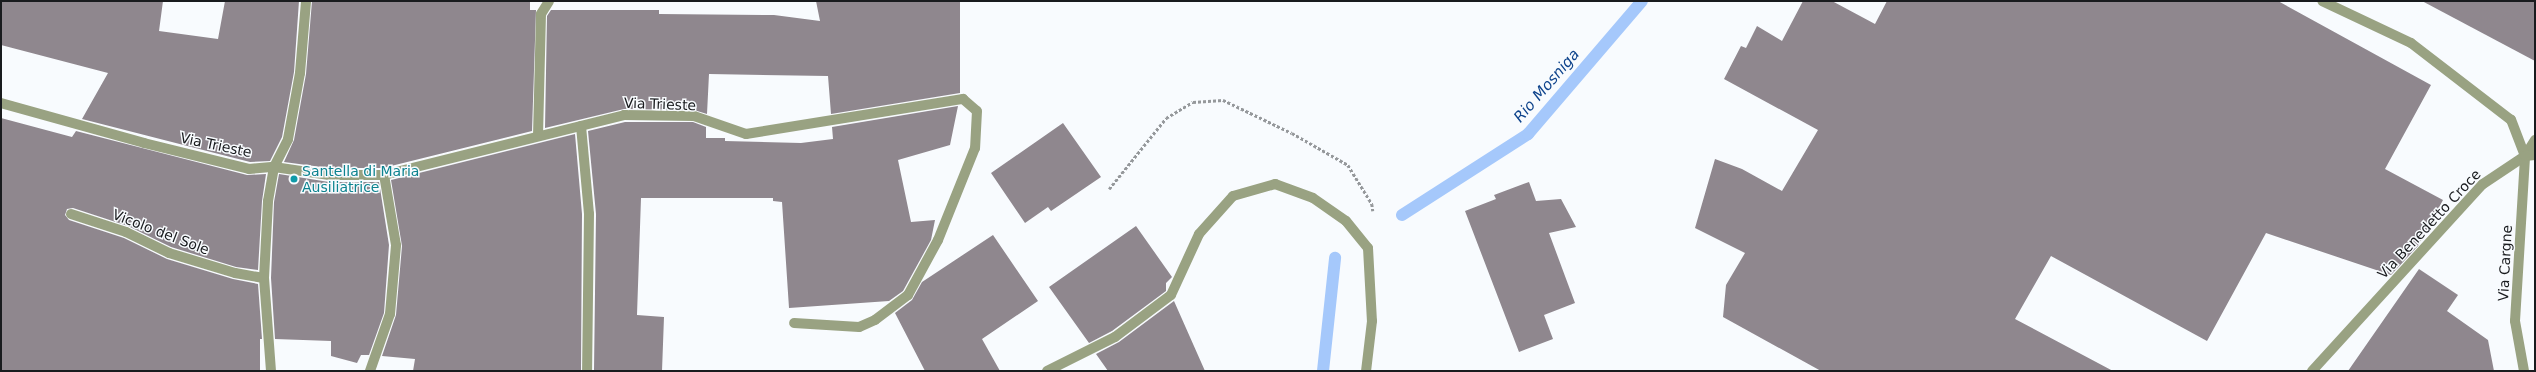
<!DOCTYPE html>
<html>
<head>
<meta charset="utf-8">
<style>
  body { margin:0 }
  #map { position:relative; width:2536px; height:372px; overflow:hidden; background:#f8fbfe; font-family:"DejaVu Sans",sans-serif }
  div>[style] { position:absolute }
  .stream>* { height:12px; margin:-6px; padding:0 6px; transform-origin:6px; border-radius:6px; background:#a5c8fb }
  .building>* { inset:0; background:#8f878e }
  .path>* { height:2.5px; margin-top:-1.25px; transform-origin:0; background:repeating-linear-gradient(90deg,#95989b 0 3px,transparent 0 5px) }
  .service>* { height:10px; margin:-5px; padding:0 5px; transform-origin:5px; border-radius:5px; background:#99a282 }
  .minor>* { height:10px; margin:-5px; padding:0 5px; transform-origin:5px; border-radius:5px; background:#99a282 }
  .dots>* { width:11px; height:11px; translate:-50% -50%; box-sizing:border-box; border:2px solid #f8fbfe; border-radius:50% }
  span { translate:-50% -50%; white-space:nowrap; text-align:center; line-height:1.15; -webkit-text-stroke:3px #f8fbfe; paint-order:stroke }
  .street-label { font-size:14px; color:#191b1e }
  .culture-label { font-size:14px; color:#0d838f }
  .left { translate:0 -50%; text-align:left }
  .water-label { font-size:15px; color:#0f448c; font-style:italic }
  .frame { position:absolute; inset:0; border:2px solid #191b1e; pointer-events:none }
</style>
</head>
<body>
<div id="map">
  <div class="stream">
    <div style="left:1402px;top:215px;width:150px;rotate:-32.7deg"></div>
    <div style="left:1528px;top:134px;width:175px;rotate:-49.4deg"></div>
    <div style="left:1323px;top:371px;width:114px;rotate:-83.9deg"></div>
  </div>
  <div class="building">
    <div style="clip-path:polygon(1px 1px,163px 1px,159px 31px,218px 39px,225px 1px,299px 1px,294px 72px,282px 137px,270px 161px,250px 162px,82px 119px,108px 73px,1px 45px)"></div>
    <div style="clip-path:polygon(312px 1px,530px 1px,530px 10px,536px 10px,532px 131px,383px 168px,329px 168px,284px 162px,294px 140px,306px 74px)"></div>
    <div style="clip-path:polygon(816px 1px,960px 1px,960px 93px,831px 114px,828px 76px,709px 74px,707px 114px,694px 110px,624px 109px,545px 128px,547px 16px,551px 10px,659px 10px,659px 14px,774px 15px,820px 21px)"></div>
    <div style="clip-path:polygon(1803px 1px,1832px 1px,1875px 24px,1887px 1px,2278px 1px,2431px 85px,2385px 169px,2443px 200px,2418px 246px,2391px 275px,2266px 233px,2207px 341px,2051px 256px,2015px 319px,2113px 371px,1821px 371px,1723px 317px,1726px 285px,1745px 253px,1695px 228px,1715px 159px,1742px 169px,1782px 191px,1818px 130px,1724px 79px,1741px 46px,1746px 48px,1757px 26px,1782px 41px)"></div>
    <div style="clip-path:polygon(2422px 1px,2535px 1px,2535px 61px)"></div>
    <div style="clip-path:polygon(958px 106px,950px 145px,898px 160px,911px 222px,935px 220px,931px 240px,903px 291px,889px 301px,789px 308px,782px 202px,773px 201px,773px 198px,641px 198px,637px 315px,664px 317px,662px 371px,594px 371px,596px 214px,588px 131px,625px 122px,693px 122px,706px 127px,706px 138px,725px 138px,725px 141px,801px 143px,833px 139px,832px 127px)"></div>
    <div style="clip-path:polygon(1px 118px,72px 137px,76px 131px,247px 175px,266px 174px,262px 201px,258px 270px,236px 267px,171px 247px,128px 226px,73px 208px,67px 209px,65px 215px,69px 220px,124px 238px,167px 259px,233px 279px,258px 284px,262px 339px,260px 339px,260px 371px,1px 371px)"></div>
    <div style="clip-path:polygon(1063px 123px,1101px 177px,1051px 211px,1048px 207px,1025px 223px,991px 173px)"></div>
    <div style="clip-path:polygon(575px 134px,582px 214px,581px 371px,413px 371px,415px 359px,382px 356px,396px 315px,402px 246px,391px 180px)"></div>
    <div style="clip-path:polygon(279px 174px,329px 182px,379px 182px,389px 245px,384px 313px,369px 355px,361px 355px,357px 363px,331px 356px,331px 341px,275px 339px,271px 278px,274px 202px)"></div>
    <div style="clip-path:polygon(1529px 182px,1536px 201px,1561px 199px,1576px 227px,1549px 233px,1575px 303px,1544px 315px,1553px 339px,1519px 352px,1465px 211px,1496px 199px,1494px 195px)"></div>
    <div style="clip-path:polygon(1136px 226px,1172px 277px,1166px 283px,1166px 291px,1112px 331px,1089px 343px,1049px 287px)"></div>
    <div style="clip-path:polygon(993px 235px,1038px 301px,982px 339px,1000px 371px,925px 371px,895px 313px,912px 300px,922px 282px)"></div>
    <div style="clip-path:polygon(2419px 269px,2458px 295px,2447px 311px,2488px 340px,2494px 371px,2348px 371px)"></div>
    <div style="clip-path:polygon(1174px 301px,1205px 371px,1108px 371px,1096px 354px,1119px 342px)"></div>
  </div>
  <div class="path">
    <div style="left:1109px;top:189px;width:91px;rotate:-51.2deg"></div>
    <div style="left:1166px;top:118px;width:31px;rotate:-31deg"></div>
    <div style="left:1193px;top:102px;width:30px;rotate:-4deg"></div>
    <div style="left:1223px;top:100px;width:76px;rotate:25.6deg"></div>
    <div style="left:1292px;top:133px;width:64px;rotate:29.7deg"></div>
    <div style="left:1348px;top:165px;width:46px;rotate:58.4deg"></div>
    <div style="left:1372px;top:204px;width:7px;rotate:82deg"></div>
  </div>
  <div class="service">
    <div style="left:581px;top:126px;width:88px;rotate:84.8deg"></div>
    <div style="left:589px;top:214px;width:157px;rotate:90.7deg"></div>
    <div style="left:538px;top:136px;width:122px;rotate:-88.6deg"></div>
    <div style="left:541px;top:14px;width:15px;rotate:-58deg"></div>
    <div style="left:2525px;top:156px;width:19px;rotate:-58deg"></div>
  </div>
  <div class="minor">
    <div style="left:1px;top:103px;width:148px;rotate:15.6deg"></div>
    <div style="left:144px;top:143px;width:108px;rotate:13.9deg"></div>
    <div style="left:249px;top:169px;width:25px;rotate:-5deg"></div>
    <div style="left:274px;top:167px;width:56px;rotate:8.3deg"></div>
    <div style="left:329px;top:175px;width:55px"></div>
    <div style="left:384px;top:175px;width:247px;rotate:-14deg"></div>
    <div style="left:624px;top:115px;width:70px;rotate:0.8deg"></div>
    <div style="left:694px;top:116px;width:55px;rotate:19.1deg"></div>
    <div style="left:746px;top:134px;width:220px;rotate:-9.2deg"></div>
    <div style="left:963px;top:99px;width:18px;rotate:41deg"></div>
    <div style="left:977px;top:111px;width:37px;rotate:93deg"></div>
    <div style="left:975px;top:148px;width:99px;rotate:111.9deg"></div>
    <div style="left:938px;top:240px;width:63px;rotate:118.6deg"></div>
    <div style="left:908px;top:295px;width:41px;rotate:142.9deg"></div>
    <div style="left:875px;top:320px;width:17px;rotate:156deg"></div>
    <div style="left:859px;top:327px;width:65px;rotate:-176.5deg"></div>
    <div style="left:71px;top:214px;width:58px;rotate:18.1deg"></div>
    <div style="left:126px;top:232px;width:48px;rotate:26deg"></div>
    <div style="left:169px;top:253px;width:69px;rotate:16.9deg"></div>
    <div style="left:235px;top:273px;width:29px;rotate:10deg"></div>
    <div style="left:271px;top:371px;width:93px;rotate:-94.3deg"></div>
    <div style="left:264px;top:278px;width:77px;rotate:-87deg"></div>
    <div style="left:268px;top:201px;width:35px;rotate:-80deg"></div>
    <div style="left:274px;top:167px;width:31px;rotate:-63deg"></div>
    <div style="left:288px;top:139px;width:67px;rotate:-79.7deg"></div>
    <div style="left:300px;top:73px;width:72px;rotate:-85.2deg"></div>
    <div style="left:370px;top:371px;width:60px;rotate:-70.7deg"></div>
    <div style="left:390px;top:314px;width:69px;rotate:-85deg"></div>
    <div style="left:396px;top:245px;width:71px;rotate:-99.7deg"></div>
    <div style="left:1047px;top:371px;width:76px;rotate:-26.6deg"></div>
    <div style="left:1115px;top:337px;width:70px;rotate:-36.9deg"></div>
    <div style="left:1171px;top:295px;width:67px;rotate:-65.3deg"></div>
    <div style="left:1199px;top:234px;width:51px;rotate:-48.2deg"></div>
    <div style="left:1233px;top:196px;width:44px;rotate:-15.9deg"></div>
    <div style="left:1275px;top:184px;width:40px;rotate:20.2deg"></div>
    <div style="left:1313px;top:198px;width:40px;rotate:34.9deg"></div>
    <div style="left:1346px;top:221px;width:35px;rotate:51deg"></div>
    <div style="left:1368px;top:248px;width:73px;rotate:86.9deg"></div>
    <div style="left:1372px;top:321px;width:50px;rotate:96.8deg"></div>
    <div style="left:2312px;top:371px;width:253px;rotate:-47.6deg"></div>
    <div style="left:2483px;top:184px;width:50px;rotate:-33.7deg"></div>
    <div style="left:2525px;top:156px;width:39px;rotate:-111deg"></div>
    <div style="left:2511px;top:120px;width:126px;rotate:-142.4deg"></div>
    <div style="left:2411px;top:43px;width:98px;rotate:-154.7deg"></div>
    <div style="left:2524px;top:371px;width:51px;rotate:-100.2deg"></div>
    <div style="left:2515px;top:321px;width:165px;rotate:-86.5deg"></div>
    <div style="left:2525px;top:156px;width:10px;rotate:-6deg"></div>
  </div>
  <div class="dots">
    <div style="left:294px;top:179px;background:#0f9aa8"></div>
  </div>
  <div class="street-label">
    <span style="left:660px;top:104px;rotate:2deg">Via Trieste</span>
    <span style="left:216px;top:145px;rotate:12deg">Via Trieste</span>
    <span style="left:2429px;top:224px;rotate:-47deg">Via Benedetto Croce</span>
    <span style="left:161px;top:232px;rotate:21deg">Vicolo del Sole</span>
    <span style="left:2505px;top:263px;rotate:-87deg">Via Cargne</span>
  </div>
  <div class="culture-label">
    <span class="left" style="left:302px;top:179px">Santella di Maria<br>Ausiliatrice</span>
  </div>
  <div class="water-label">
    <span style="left:1547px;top:86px;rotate:-49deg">Rio Mosniga</span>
  </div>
  <div class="frame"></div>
</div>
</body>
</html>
